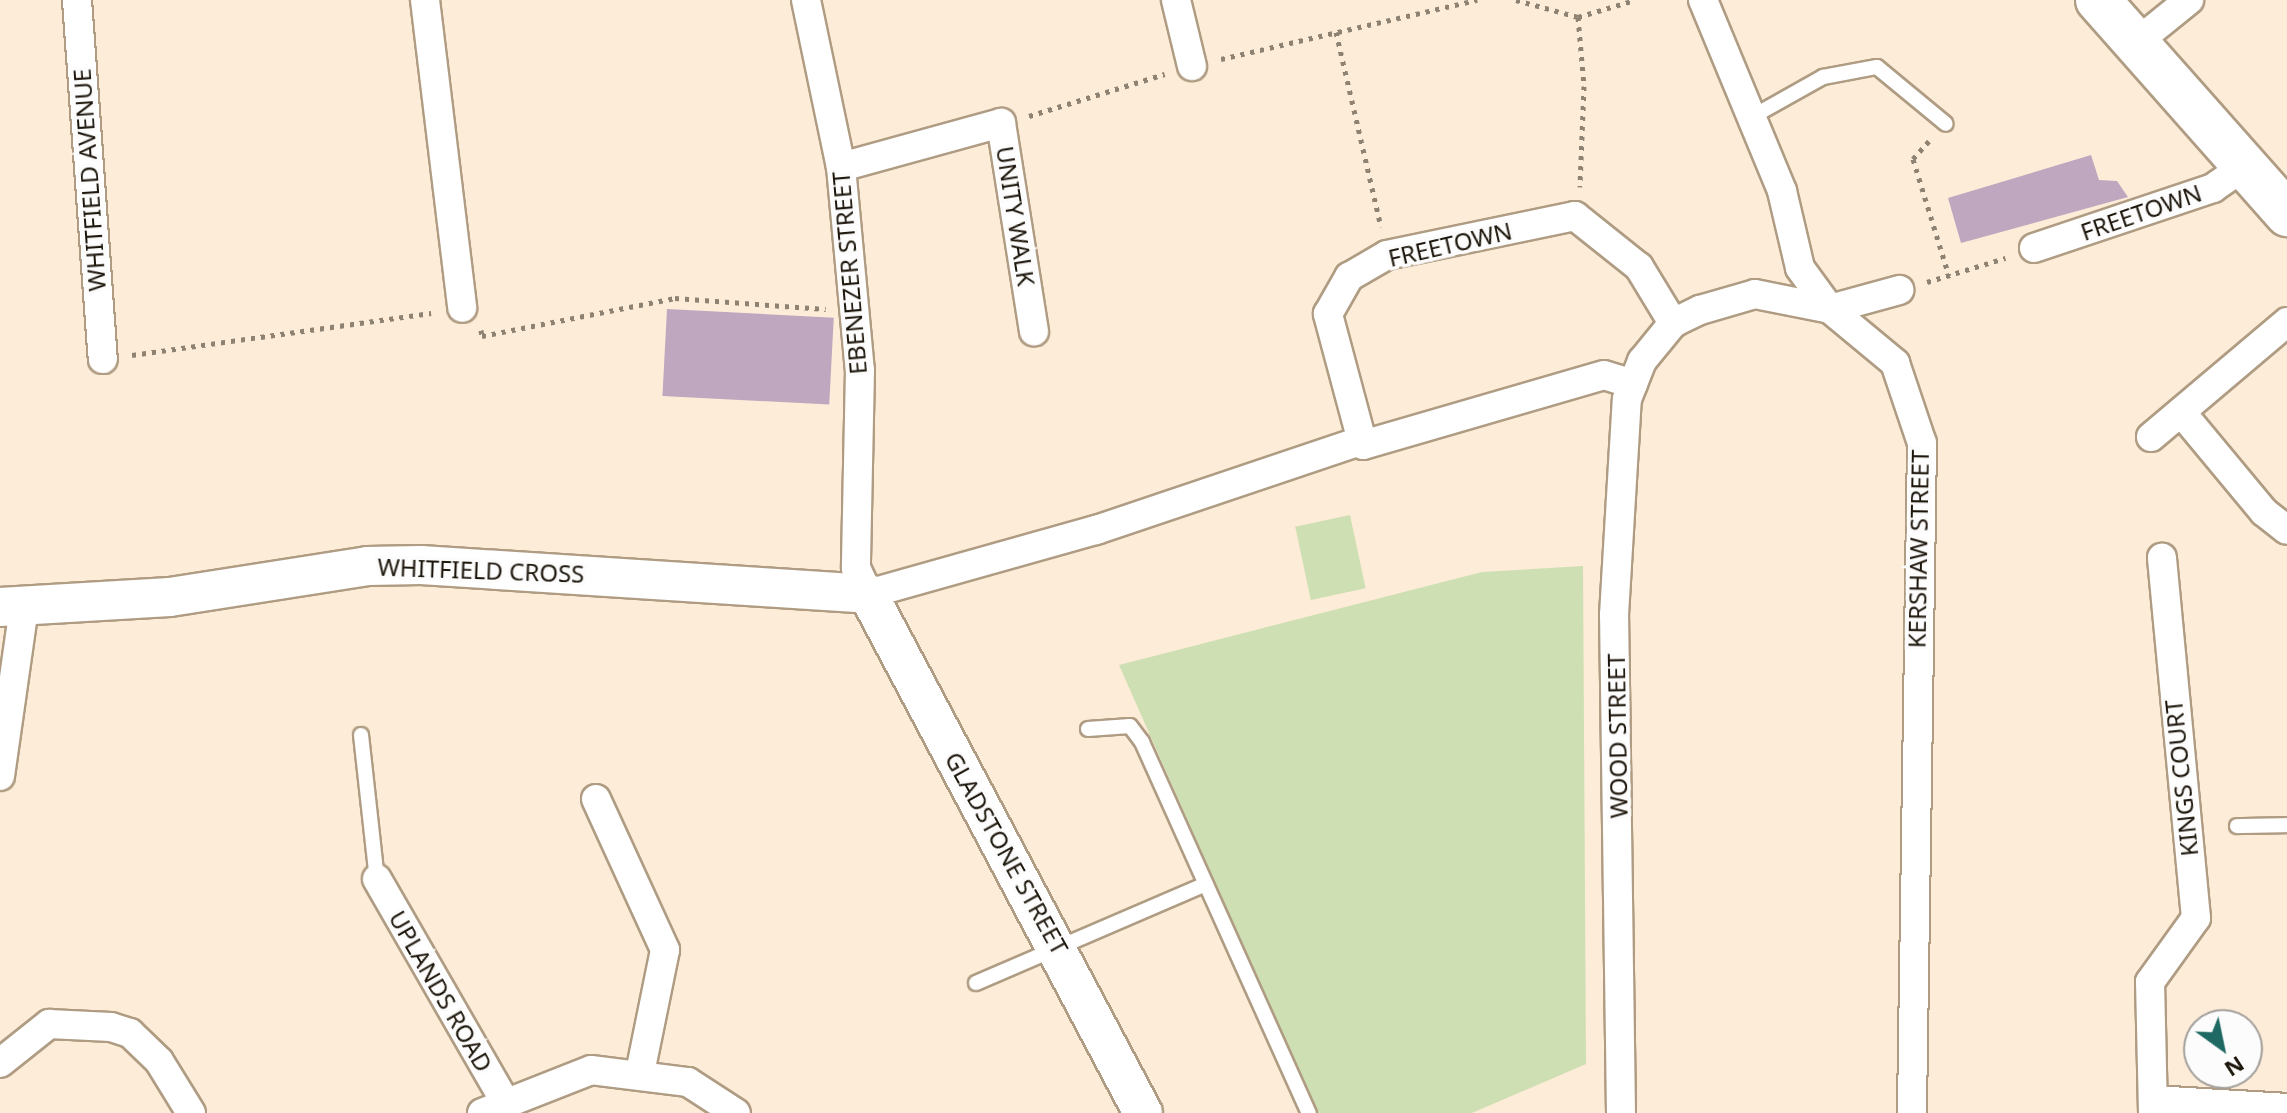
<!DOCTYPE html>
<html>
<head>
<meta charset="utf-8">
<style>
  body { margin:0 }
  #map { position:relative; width:2287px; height:1113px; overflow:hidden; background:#fdecd7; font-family:"Noto Sans",sans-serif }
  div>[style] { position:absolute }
  .green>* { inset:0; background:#cedfb3; transform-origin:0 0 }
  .building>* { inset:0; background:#bea7bf; transform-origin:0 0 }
  .path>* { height:5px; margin-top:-2.5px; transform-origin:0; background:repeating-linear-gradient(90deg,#8e8272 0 4px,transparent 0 10px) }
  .roads { filter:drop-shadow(2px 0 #af9c83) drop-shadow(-2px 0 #af9c83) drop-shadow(0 2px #af9c83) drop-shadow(0 -2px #af9c83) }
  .lane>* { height:14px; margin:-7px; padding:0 7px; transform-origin:7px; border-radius:7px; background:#fff }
  .street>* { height:28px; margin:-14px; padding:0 14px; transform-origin:14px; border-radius:14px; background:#fff }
  .secondary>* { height:38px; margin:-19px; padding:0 19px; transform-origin:19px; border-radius:19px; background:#fff }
  .primary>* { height:44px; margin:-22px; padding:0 22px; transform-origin:22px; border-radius:22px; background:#fff }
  span { translate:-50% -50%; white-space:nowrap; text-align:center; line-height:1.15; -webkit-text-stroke:7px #fcfcfc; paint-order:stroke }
  .street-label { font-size:24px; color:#1d160c }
  .north { position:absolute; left:2183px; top:1009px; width:80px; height:80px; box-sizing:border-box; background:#fcfcfc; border:2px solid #a3a09c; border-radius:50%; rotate:147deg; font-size:22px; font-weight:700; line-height:32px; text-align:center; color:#1d160c }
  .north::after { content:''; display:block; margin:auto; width:28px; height:36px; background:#1e6963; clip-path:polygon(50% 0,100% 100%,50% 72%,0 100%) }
</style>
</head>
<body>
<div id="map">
  <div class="green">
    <div style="left:1350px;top:515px;width:75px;height:56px;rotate:78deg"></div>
    <div style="clip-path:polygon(1583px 566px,1586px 1064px,1472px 1113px,1317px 1113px,1119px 665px,1482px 572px)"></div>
  </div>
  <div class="building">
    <div style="clip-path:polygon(2091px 155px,2099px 180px,2117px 181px,2128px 197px,1961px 243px,1948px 198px)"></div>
    <div style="left:667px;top:309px;width:167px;height:87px;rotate:3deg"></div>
  </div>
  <div class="path">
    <div style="left:1516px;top:0;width:64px;rotate:15.3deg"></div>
    <div style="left:1578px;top:17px;width:59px;rotate:-16.6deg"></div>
    <div style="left:1578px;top:17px;width:69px;rotate:85deg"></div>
    <div style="left:1584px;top:86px;width:101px;rotate:92.3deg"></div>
    <div style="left:1336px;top:32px;width:200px;rotate:77deg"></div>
    <div style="left:1221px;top:59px;width:263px;rotate:-13deg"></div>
    <div style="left:1029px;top:116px;width:142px;rotate:-17.2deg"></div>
    <div style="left:1929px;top:141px;width:24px;rotate:132deg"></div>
    <div style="left:1913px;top:159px;width:122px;rotate:72.9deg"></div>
    <div style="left:1927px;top:282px;width:82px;rotate:-17.1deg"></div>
    <div style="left:481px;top:330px;width:6px;rotate:81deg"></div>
    <div style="left:482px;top:336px;width:197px;rotate:-11.1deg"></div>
    <div style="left:675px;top:298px;width:151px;rotate:4.2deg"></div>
    <div style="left:132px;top:355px;width:302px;rotate:-8deg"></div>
  </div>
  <div class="roads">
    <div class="lane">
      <div style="left:1750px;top:118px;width:84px;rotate:-29.3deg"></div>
      <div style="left:1823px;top:77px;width:55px;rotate:-10.5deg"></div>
      <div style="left:1877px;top:67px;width:89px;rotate:39.6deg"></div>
      <div style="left:1088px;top:729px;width:42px;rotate:-4.1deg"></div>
      <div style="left:1130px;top:726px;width:20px;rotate:53deg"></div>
      <div style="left:1142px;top:742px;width:407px;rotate:65.8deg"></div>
      <div style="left:361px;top:735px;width:145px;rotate:83.7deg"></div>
      <div style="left:2237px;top:826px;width:50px;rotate:-1.1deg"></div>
      <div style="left:976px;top:983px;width:250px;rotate:-23.3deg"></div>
    </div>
    <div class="street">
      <div style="left:77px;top:0;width:360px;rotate:85.9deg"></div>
      <div style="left:425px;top:0;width:310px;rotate:83.1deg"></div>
      <div style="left:806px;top:0;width:171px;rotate:78.2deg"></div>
      <div style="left:841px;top:167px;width:204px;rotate:84.7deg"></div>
      <div style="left:860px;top:370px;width:198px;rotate:91.2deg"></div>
      <div style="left:856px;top:568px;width:29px;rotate:65deg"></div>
      <div style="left:868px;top:594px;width:237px;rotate:-15.7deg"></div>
      <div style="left:1096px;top:530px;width:279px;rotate:-18.6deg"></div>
      <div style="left:1176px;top:0;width:68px;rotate:76.4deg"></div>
      <div style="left:1703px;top:0;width:207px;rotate:67.5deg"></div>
      <div style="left:1782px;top:191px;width:79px;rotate:76.8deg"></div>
      <div style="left:1800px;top:268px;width:51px;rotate:53.8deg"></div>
      <div style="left:1830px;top:309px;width:85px;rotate:39.7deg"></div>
      <div style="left:1895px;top:363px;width:84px;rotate:71.4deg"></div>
      <div style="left:1922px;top:443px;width:670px;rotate:90.86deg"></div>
      <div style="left:2137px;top:42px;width:67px;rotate:-38.9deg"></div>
      <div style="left:841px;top:167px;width:166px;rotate:-15.4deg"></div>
      <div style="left:1001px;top:123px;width:211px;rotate:81deg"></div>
      <div style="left:2034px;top:248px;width:189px;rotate:-18.5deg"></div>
      <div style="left:2213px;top:188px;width:38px;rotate:-35deg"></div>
      <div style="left:1633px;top:384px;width:30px;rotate:-163deg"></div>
      <div style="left:1604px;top:375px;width:251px;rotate:163.8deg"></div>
      <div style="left:1363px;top:445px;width:136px;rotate:-105deg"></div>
      <div style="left:1328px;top:314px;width:43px;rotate:-60.4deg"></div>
      <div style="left:1349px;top:277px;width:44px;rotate:-30.1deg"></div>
      <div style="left:1387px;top:255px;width:192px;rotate:-11.7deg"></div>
      <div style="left:1575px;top:216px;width:82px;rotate:38.6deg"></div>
      <div style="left:1639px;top:267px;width:66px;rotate:58.7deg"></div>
      <div style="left:2181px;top:412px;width:130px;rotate:50.3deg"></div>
      <div style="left:2264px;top:512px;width:29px;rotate:38deg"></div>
      <div style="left:2151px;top:437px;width:178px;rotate:-40.2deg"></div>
      <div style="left:0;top:776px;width:170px;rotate:-81.9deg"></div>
      <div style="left:596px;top:799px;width:166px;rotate:65.4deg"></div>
      <div style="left:665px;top:950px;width:126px;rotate:101.5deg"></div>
      <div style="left:377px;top:879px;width:257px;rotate:60.1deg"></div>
      <div style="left:0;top:1063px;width:63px;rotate:-38.5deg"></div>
      <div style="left:49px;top:1024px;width:62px;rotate:2.8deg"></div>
      <div style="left:111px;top:1027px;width:20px;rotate:18deg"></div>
      <div style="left:130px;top:1033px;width:40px;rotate:44deg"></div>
      <div style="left:159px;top:1061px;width:61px;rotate:58.4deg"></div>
      <div style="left:2153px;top:1100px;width:134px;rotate:3.4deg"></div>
      <div style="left:482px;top:1113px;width:117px;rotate:-21.5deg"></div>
      <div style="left:591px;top:1070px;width:98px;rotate:7.1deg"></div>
      <div style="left:688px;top:1082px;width:57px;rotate:32.9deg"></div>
      <div style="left:1621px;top:1113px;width:498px;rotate:-90.8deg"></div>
      <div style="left:1614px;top:615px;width:216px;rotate:-86.6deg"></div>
      <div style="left:1627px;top:399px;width:41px;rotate:-68.5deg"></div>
      <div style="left:1642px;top:361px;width:49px;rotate:-50.8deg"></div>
      <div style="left:1673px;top:323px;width:30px;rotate:-26deg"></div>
      <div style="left:1700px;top:310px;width:57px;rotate:-16.2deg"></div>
      <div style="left:1755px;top:294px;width:76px;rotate:11.3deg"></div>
      <div style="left:1830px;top:309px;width:72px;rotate:-15.4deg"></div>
      <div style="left:2153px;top:1113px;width:131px;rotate:-91.3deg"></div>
      <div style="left:2150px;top:982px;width:79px;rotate:-54.3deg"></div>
      <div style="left:2196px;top:918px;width:362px;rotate:-95.4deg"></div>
    </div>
    <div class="secondary">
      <div style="left:0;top:607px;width:170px;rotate:-3.4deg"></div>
      <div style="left:170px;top:597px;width:199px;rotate:-8.9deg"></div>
      <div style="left:367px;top:566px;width:54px;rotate:-1.1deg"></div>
      <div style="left:421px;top:565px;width:448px;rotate:3.7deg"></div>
      <div style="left:868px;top:594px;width:587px;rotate:62.08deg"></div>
    </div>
    <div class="primary">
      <div style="left:2098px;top:0;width:286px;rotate:48.5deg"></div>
    </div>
  </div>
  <div class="street-label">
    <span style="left:89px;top:180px;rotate:-94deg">WHITFIELD AVENUE</span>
    <span style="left:2141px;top:212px;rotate:-19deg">FREETOWN</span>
    <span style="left:1016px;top:216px;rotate:81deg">UNITY WALK</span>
    <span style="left:1450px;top:244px;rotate:-13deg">FREETOWN</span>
    <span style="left:849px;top:273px;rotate:-95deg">EBENEZER STREET</span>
    <span style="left:1918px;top:549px;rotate:-89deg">KERSHAW STREET</span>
    <span style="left:481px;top:570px;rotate:2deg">WHITFIELD CROSS</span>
    <span style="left:1617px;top:736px;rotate:-91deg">WOOD STREET</span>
    <span style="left:2181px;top:778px;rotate:-96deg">KINGS COURT</span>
    <span style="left:1007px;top:853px;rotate:61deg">GLADSTONE STREET</span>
    <span style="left:441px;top:991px;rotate:60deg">UPLANDS ROAD</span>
  </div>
  <div class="north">N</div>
</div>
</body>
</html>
